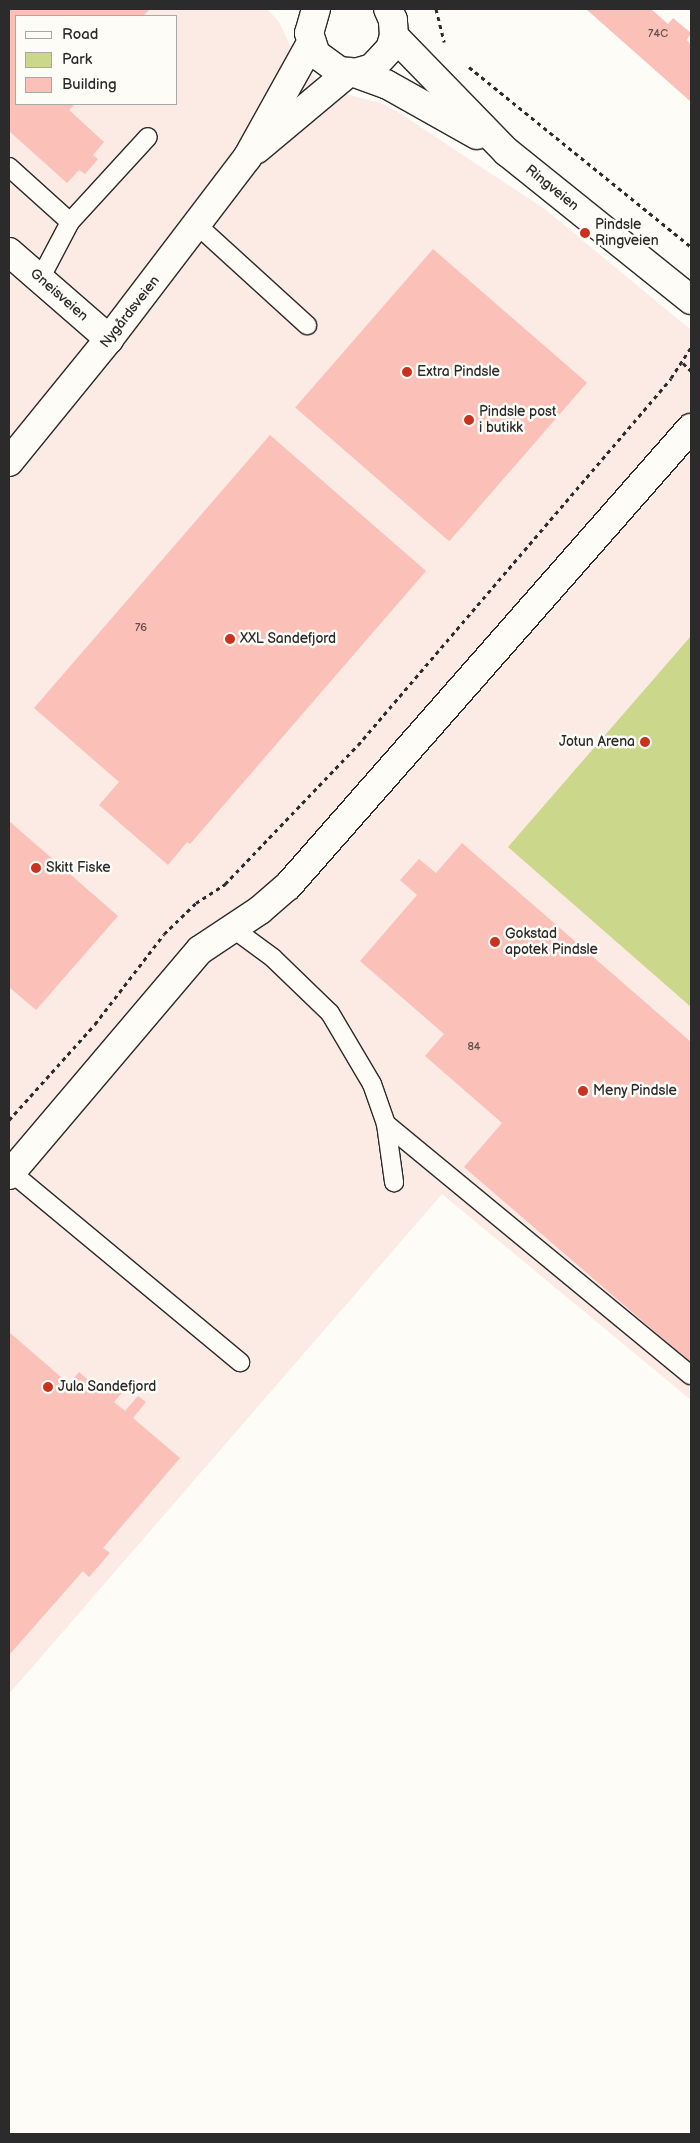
<!DOCTYPE html>
<html>
<head>
<meta charset="utf-8">
<style>
  body { margin:0 }
  #map { position:relative; width:700px; height:2143px; overflow:hidden; background:#fdfcf7; font-family:"Balsamiq Sans",sans-serif }
  div>[style] { position:absolute }
  .built>* { inset:0; background:#fceae4 }
  .green>* { inset:0; background:#cbd78a }
  .building>* { inset:0; background:#fbc0b8; transform-origin:0 0 }
  .path>* { height:3px; margin-top:-1.5px; transform-origin:0; background:repeating-linear-gradient(90deg,#2b2b2b 0 4px,transparent 0 8px) }
  .roads { filter:drop-shadow(1px 0 #2b2b2b) drop-shadow(-1px 0 #2b2b2b) drop-shadow(0 1px #2b2b2b) drop-shadow(0 -1px #2b2b2b) }
  .service>* { height:18px; margin:-9px; padding:0 9px; transform-origin:9px; border-radius:9px; background:#fdfcf7 }
  .minor>* { height:28px; margin:-14px; padding:0 14px; transform-origin:14px; border-radius:14px; background:#fdfcf7 }
  .secondary>* { height:28px; margin:-14px; padding:0 14px; transform-origin:14px; border-radius:14px; background:#fdfcf7 }
  .dots>* { width:14px; height:14px; translate:-50% -50%; box-sizing:border-box; border:2px solid #fdfcf7; border-radius:50% }
  span { translate:-50% -50%; white-space:nowrap; text-align:center; line-height:1.15; -webkit-text-stroke:5px #fdfcf7; paint-order:stroke }
  .number-label { font-size:11px; color:#5f504e }
  .number-label span { -webkit-text-stroke-width:0 }
  .street-label { font-size:14px; color:#2b2b2b }
  .poi-label { font-size:14px; color:#2b2b2b }
  .left { translate:0 -50%; text-align:left }
  .right { translate:-100% -50%; text-align:right }
  .frame { position:absolute; inset:0; border:10px solid #2b2b2b; pointer-events:none }
  .legend { position:absolute; left:15px; top:15px; width:162px; height:90px; box-sizing:border-box; background:#fdfcf7; border:1px solid #a9a8a5; margin:0; padding:6px 9px; list-style:none; font-size:15px; color:#2b2b2b }
  .legend li { display:flex; align-items:center; gap:10px; height:25px }
  .legend b { width:25px; border:1px solid #a9a8a5 }
</style>
</head>
<body>
<div id="map">
  <div class="built">
    <div style="clip-path:polygon(evenodd,9px 9px,267px 9px,279px 22px,299px 64px,328px 89px,383px 104px,398px 112px,546px 210px,691px 330px,691px 1400px,442px 1194px,9px 1694px,9px 9px,16px 16px,176px 16px,176px 104px,16px 104px,16px 16px)"></div>
  </div>
  <div class="green">
    <div style="clip-path:polygon(691px 636px,691px 1007px,508px 847px)"></div>
  </div>
  <div class="building">
    <div style="clip-path:polygon(9px 9px,150px 9px,143px 16px,16px 16px,16px 104px,75px 104px,69px 110px,104px 142px,93px 155px,98px 159px,85px 174px,79px 170px,67px 183px,9px 131px)"></div>
    <div style="clip-path:polygon(586px 9px,651px 9px,668px 24px,673px 18px,691px 33px,687px 40px,691px 45px,691px 102px)"></div>
    <div style="left:433px;top:249px;width:204px;height:210px;rotate:41deg"></div>
    <div style="clip-path:polygon(270px 435px,426px 571px,190px 844px,187px 842px,168px 865px,99px 805px,119px 782px,34px 708px)"></div>
    <div style="clip-path:polygon(9px 821px,118px 916px,36px 1010px,9px 987px)"></div>
    <div style="clip-path:polygon(462px 843px,691px 1042px,691px 1363px,464px 1167px,502px 1123px,425px 1056px,444px 1034px,360px 961px,417px 895px,400px 880px,419px 859px,436px 873px)"></div>
    <div style="clip-path:polygon(9px 1332px,69px 1384px,79px 1372px,103px 1393px,116px 1378px,126px 1388px,114px 1402px,125px 1411px,138px 1396px,146px 1402px,133px 1418px,180px 1458px,103px 1548px,110px 1553px,89px 1577px,83px 1571px,9px 1655px)"></div>
  </div>
  <div class="path">
    <div style="left:436px;top:9px;width:34px;rotate:76deg"></div>
    <div style="left:469px;top:67px;width:286px;rotate:39deg"></div>
    <div style="left:683px;top:363px;width:11px;rotate:45deg"></div>
    <div style="left:9px;top:1120px;width:129px;rotate:-48.1deg"></div>
    <div style="left:95px;top:1024px;width:113px;rotate:-52.5deg"></div>
    <div style="left:164px;top:934px;width:45px;rotate:-44.1deg"></div>
    <div style="left:196px;top:903px;width:35px;rotate:-33deg"></div>
    <div style="left:225px;top:884px;width:192px;rotate:-46.3deg"></div>
    <div style="left:358px;top:745px;width:482px;rotate:-49.5deg"></div>
    <div style="left:671px;top:378px;width:37px;rotate:-57deg"></div>
  </div>
  <div class="roads">
    <div class="service">
      <div style="left:9px;top:167px;width:82px;rotate:42deg"></div>
      <div style="left:197px;top:225px;width:149px;rotate:42.3deg"></div>
      <div style="left:40px;top:279px;width:64px;rotate:-62.2deg"></div>
      <div style="left:70px;top:222px;width:115px;rotate:-47.5deg"></div>
      <div style="left:231px;top:927px;width:52px;rotate:36.4deg"></div>
      <div style="left:273px;top:958px;width:79px;rotate:44deg"></div>
      <div style="left:330px;top:1013px;width:82px;rotate:59.4deg"></div>
      <div style="left:372px;top:1084px;width:42px;rotate:70.7deg"></div>
      <div style="left:386px;top:1124px;width:59px;rotate:82.1deg"></div>
      <div style="left:386px;top:1124px;width:395px;rotate:39.5deg"></div>
      <div style="left:11px;top:1172px;width:298px;rotate:39.7deg"></div>
    </div>
    <div class="minor">
      <div style="left:257px;top:149px;width:120px;rotate:-39.9deg"></div>
      <div style="left:9px;top:252px;width:133px;rotate:41deg"></div>
      <div style="left:9px;top:462px;width:159px;rotate:-50.9deg"></div>
      <div style="left:109px;top:339px;width:228px;rotate:-52.7deg"></div>
      <div style="left:247px;top:158px;width:132px;rotate:-60.9deg"></div>
      <div style="left:9px;top:1175px;width:295px;rotate:-49.7deg"></div>
      <div style="left:200px;top:950px;width:72px;rotate:-33.7deg"></div>
      <div style="left:260px;top:910px;width:37px;rotate:-41deg"></div>
      <div style="left:288px;top:886px;width:610px;rotate:-48.66deg"></div>
    </div>
    <div class="secondary">
      <div style="left:316px;top:9px;width:25px;rotate:106deg"></div>
      <div style="left:309px;top:33px;width:22px;rotate:72deg"></div>
      <div style="left:316px;top:54px;width:29px;rotate:36deg"></div>
      <div style="left:339px;top:71px;width:16px;rotate:7deg"></div>
      <div style="left:355px;top:73px;width:18px;rotate:-16deg"></div>
      <div style="left:372px;top:68px;width:26px;rotate:-47deg"></div>
      <div style="left:390px;top:49px;width:14px;rotate:-73deg"></div>
      <div style="left:394px;top:36px;width:16px;rotate:-94deg"></div>
      <div style="left:393px;top:20px;width:12px;rotate:-114deg"></div>
      <div style="left:394px;top:36px;width:162px;rotate:45.8deg"></div>
      <div style="left:507px;top:152px;width:236px;rotate:38.8deg"></div>
      <div style="left:355px;top:73px;width:33px;rotate:20deg"></div>
      <div style="left:386px;top:84px;width:104px;rotate:29.3deg"></div>
    </div>
  </div>
  <div class="dots">
    <div style="left:585px;top:233px;background:#c8321e"></div>
    <div style="left:407px;top:372px;background:#c8321e"></div>
    <div style="left:469px;top:420px;background:#c8321e"></div>
    <div style="left:230px;top:639px;background:#c8321e"></div>
    <div style="left:645px;top:742px;background:#c8321e"></div>
    <div style="left:36px;top:868px;background:#c8321e"></div>
    <div style="left:495px;top:942px;background:#c8321e"></div>
    <div style="left:583px;top:1091px;background:#c8321e"></div>
    <div style="left:48px;top:1387px;background:#c8321e"></div>
  </div>
  <div class="number-label">
    <span style="left:658px;top:34px">74C</span>
    <span style="left:141px;top:628px">76</span>
    <span style="left:474px;top:1047px">84</span>
  </div>
  <div class="street-label">
    <span style="left:552px;top:188px;rotate:39deg">Ringveien</span>
    <span style="left:59px;top:295px;rotate:41deg">Gneisveien</span>
    <span style="left:130px;top:312px;rotate:-52deg">Nygårdsveien</span>
  </div>
  <div class="poi-label">
    <span class="left" style="left:595px;top:233px">Pindsle<br>Ringveien</span>
    <span class="left" style="left:417px;top:372px">Extra Pindsle</span>
    <span class="left" style="left:479px;top:420px">Pindsle post<br>i butikk</span>
    <span class="left" style="left:240px;top:639px">XXL Sandefjord</span>
    <span class="right" style="left:635px;top:742px">Jotun Arena</span>
    <span class="left" style="left:46px;top:868px">Skitt Fiske</span>
    <span class="left" style="left:505px;top:942px">Gokstad<br>apotek Pindsle</span>
    <span class="left" style="left:593px;top:1091px">Meny Pindsle</span>
    <span class="left" style="left:58px;top:1387px">Jula Sandefjord</span>
  </div>
  <div class="frame"></div>
  <ul class="legend">
  <li><b style="height:6px;background:#fdfcf7"></b>Road</li>
  <li><b style="height:14px;background:#cbd78a"></b>Park</li>
  <li><b style="height:14px;background:#fbc0b8"></b>Building</li>
  </ul>
</div>
</body>
</html>
